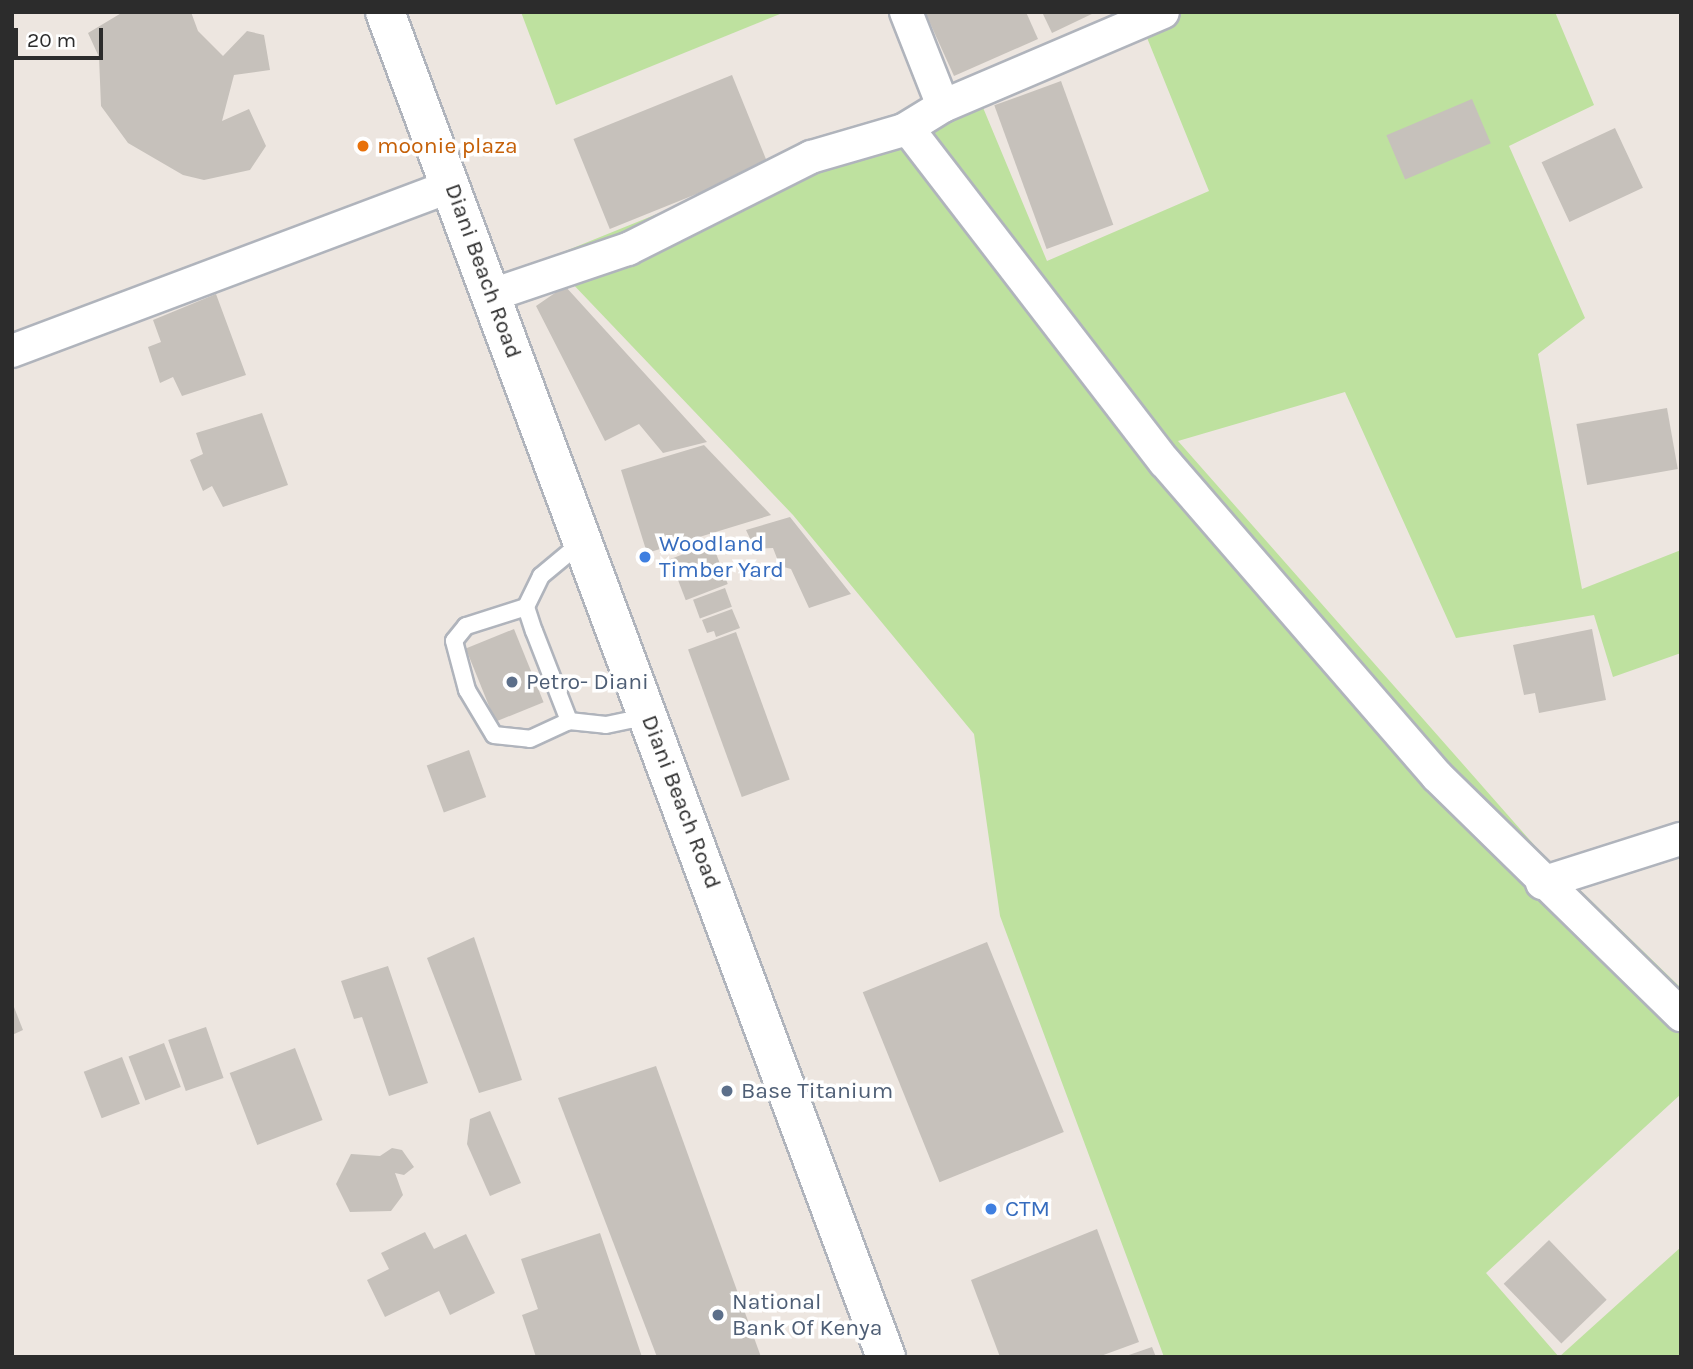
<!DOCTYPE html>
<html>
<head>
<meta charset="utf-8">
<style>
  body { margin:0 }
  #map { position:relative; width:1693px; height:1369px; overflow:hidden; background:#ede6e0; font-family:Karla,sans-serif }
  div>[style] { position:absolute }
  .green>* { inset:0; background:#bee19f }
  .building>* { inset:0; background:#c6c1bb; transform-origin:0 0 }
  .roads { filter:drop-shadow(2px 0 #b0b4bc) drop-shadow(-2px 0 #b0b4bc) drop-shadow(0 2px #b0b4bc) drop-shadow(0 -2px #b0b4bc) }
  .service>* { height:16px; margin:-8px; padding:0 8px; transform-origin:8px; border-radius:8px; background:#fff }
  .minor>* { height:32px; margin:-16px; padding:0 16px; transform-origin:16px; border-radius:16px; background:#fff }
  .secondary>* { height:38px; margin:-19px; padding:0 19px; transform-origin:19px; border-radius:19px; background:#fff }
  .dots>* { width:19px; height:19px; translate:-50% -50%; box-sizing:border-box; border:4px solid #fff; border-radius:50% }
  span { translate:-50% -50%; white-space:nowrap; text-align:center; line-height:1.15; -webkit-text-stroke:7px #fff; paint-order:stroke }
  .food-label { font-size:23px; color:#c56008 }
  .left { translate:0 -50%; text-align:left }
  .street-label { font-size:23px; color:#2c2c2c }
  .shop-label { font-size:23px; color:#366cbe }
  .service-label { font-size:23px; color:#4e5e75 }
  .frame { position:absolute; inset:0; border:14px solid #2c2c2c; pointer-events:none }
  .scale { position:absolute; left:14px; top:28px; width:89px; height:32px; box-sizing:border-box; border:4px solid #2c2c2c; border-top:0; padding-left:9px; font-size:21px; line-height:24px; white-space:nowrap; color:#2c2c2c; -webkit-text-stroke:5px #fff; paint-order:stroke }
</style>
</head>
<body>
<div id="map">
  <div class="green">
    <div style="clip-path:polygon(521px 12px,785px 12px,556px 105px)"></div>
    <div style="clip-path:polygon(1555px 12px,1594px 105px,1509px 146px,1585px 318px,1538px 354px,1582px 589px,1681px 550px,1681px 653px,1613px 677px,1594px 615px,1456px 638px,1345px 392px,1178px 441px,1536px 847px,1681px 988px,1681px 1094px,1486px 1273px,1559px 1357px,1681px 1247px,1681px 1357px,1164px 1357px,1000px 916px,974px 734px,793px 515px,569px 280px,563px 252px,974px 86px,1047px 261px,1209px 191px,1137px 13px)"></div>
  </div>
  <div class="building">
    <div style="clip-path:polygon(123px 12px,191px 12px,198px 31px,223px 56px,247px 31px,264px 35px,270px 70px,234px 75px,222px 121px,249px 109px,266px 146px,250px 170px,204px 180px,183px 175px,128px 143px,101px 106px,99px 57px,88px 33px)"></div>
    <div style="clip-path:polygon(925px 12px,1026px 12px,1038px 39px,954px 76px)"></div>
    <div style="clip-path:polygon(1042px 12px,1096px 12px,1052px 33px)"></div>
    <div style="left:732px;top:75px;width:97px;height:171px;rotate:68deg"></div>
    <div style="left:1061px;top:81px;width:153px;height:71px;rotate:70deg"></div>
    <div style="left:1472px;top:99px;width:48px;height:93px;rotate:67deg"></div>
    <div style="left:1615px;top:128px;width:66px;height:81px;rotate:65deg"></div>
    <div style="clip-path:polygon(565px 286px,707px 442px,663px 453px,639px 424px,605px 441px,536px 306px)"></div>
    <div style="clip-path:polygon(216px 294px,246px 375px,182px 396px,173px 377px,160px 383px,148px 347px,161px 342px,153px 320px)"></div>
    <div style="left:1667px;top:408px;width:62px;height:92px;rotate:80deg"></div>
    <div style="clip-path:polygon(262px 413px,288px 485px,223px 507px,212px 486px,203px 491px,190px 460px,203px 454px,196px 433px)"></div>
    <div style="clip-path:polygon(704px 445px,771px 515px,647px 553px,621px 470px)"></div>
    <div style="clip-path:polygon(790px 517px,851px 594px,809px 608px,791px 569px,780px 566px,773px 548px,755px 549px,746px 530px)"></div>
    <div style="left:712px;top:543px;width:44px;height:45px;rotate:69deg"></div>
    <div style="left:725px;top:588px;width:20px;height:34px;rotate:70deg"></div>
    <div style="clip-path:polygon(732px 609px,740px 628px,716px 637px,714px 631px,707px 633px,702px 620px)"></div>
    <div style="left:514px;top:629px;width:79px;height:52px;rotate:68deg"></div>
    <div style="clip-path:polygon(1592px 629px,1606px 700px,1539px 713px,1535px 693px,1524px 695px,1513px 645px)"></div>
    <div style="left:736px;top:632px;width:157px;height:51px;rotate:70deg"></div>
    <div style="left:469px;top:750px;width:50px;height:45px;rotate:70deg"></div>
    <div style="clip-path:polygon(474px 937px,522px 1080px,479px 1093px,427px 958px)"></div>
    <div style="left:987px;top:942px;width:205px;height:134px;rotate:68deg"></div>
    <div style="clip-path:polygon(388px 966px,428px 1083px,389px 1096px,362px 1017px,354px 1019px,341px 981px)"></div>
    <div style="clip-path:polygon(12px 1002px,23px 1030px,12px 1035px)"></div>
    <div style="left:206px;top:1027px;width:54px;height:40px;rotate:71deg"></div>
    <div style="left:164px;top:1043px;width:47px;height:38px;rotate:69deg"></div>
    <div style="left:295px;top:1048px;width:77px;height:70px;rotate:69deg"></div>
    <div style="left:122px;top:1057px;width:50px;height:41px;rotate:69deg"></div>
    <div style="clip-path:polygon(656px 1066px,761px 1357px,657px 1357px,558px 1098px)"></div>
    <div style="clip-path:polygon(490px 1111px,521px 1183px,490px 1196px,467px 1144px,470px 1119px)"></div>
    <div style="clip-path:polygon(392px 1148px,402px 1150px,414px 1167px,404px 1175px,395px 1173px,403px 1195px,391px 1211px,350px 1212px,336px 1184px,351px 1154px,380px 1156px)"></div>
    <div style="clip-path:polygon(1097px 1229px,1139px 1342px,1098px 1357px,1000px 1357px,971px 1280px)"></div>
    <div style="clip-path:polygon(425px 1232px,434px 1249px,466px 1234px,495px 1293px,450px 1315px,439px 1291px,385px 1317px,367px 1280px,389px 1269px,381px 1253px)"></div>
    <div style="clip-path:polygon(600px 1233px,642px 1357px,536px 1357px,522px 1315px,538px 1309px,521px 1259px)"></div>
    <div style="left:1549px;top:1240px;width:83px;height:63px;rotate:46deg"></div>
    <div style="clip-path:polygon(1152px 1347px,1156px 1357px,1127px 1357px,1126px 1356px)"></div>
  </div>
  <div class="roads">
    <div class="service">
      <div style="left:583px;top:541px;width:55px;rotate:140.2deg"></div>
      <div style="left:541px;top:576px;width:34px;rotate:116deg"></div>
      <div style="left:526px;top:607px;width:25px;rotate:72deg"></div>
      <div style="left:534px;top:631px;width:97px;rotate:68.7deg"></div>
      <div style="left:569px;top:721px;width:37px;rotate:6deg"></div>
      <div style="left:606px;top:725px;width:44px;rotate:-11.8deg"></div>
      <div style="left:526px;top:607px;width:63px;rotate:162.4deg"></div>
      <div style="left:466px;top:626px;width:19px;rotate:129deg"></div>
      <div style="left:454px;top:641px;width:51px;rotate:75.1deg"></div>
      <div style="left:467px;top:690px;width:52px;rotate:59deg"></div>
      <div style="left:494px;top:735px;width:36px;rotate:6deg"></div>
      <div style="left:530px;top:739px;width:43px;rotate:-24.8deg"></div>
    </div>
    <div class="minor">
      <div style="left:906px;top:12px;width:101px;rotate:68.5deg"></div>
      <div style="left:904px;top:130px;width:46px;rotate:-31.6deg"></div>
      <div style="left:943px;top:106px;width:239px;rotate:-23.1deg"></div>
      <div style="left:492px;top:295px;width:144px;rotate:-18.7deg"></div>
      <div style="left:628px;top:249px;width:205px;rotate:-26.7deg"></div>
      <div style="left:811px;top:157px;width:97px;rotate:-16.2deg"></div>
      <div style="left:904px;top:130px;width:9px;rotate:27deg"></div>
      <div style="left:912px;top:134px;width:414px;rotate:52.4deg"></div>
      <div style="left:1165px;top:462px;width:415px;rotate:49.1deg"></div>
      <div style="left:1437px;top:776px;width:342px;rotate:44.4deg"></div>
      <div style="left:12px;top:351px;width:470px;rotate:-20.6deg"></div>
      <div style="left:1542px;top:883px;width:146px;rotate:-17.6deg"></div>
    </div>
    <div class="secondary">
      <div style="left:385px;top:12px;width:1435px;rotate:69.57deg"></div>
    </div>
  </div>
  <div class="dots">
    <div style="left:363px;top:146px;background:#e8710a"></div>
    <div style="left:645px;top:557px;background:#3f7fe0"></div>
    <div style="left:512px;top:682px;background:#5c6f8a"></div>
    <div style="left:727px;top:1091px;background:#5c6f8a"></div>
    <div style="left:991px;top:1209px;background:#3f7fe0"></div>
    <div style="left:718px;top:1315px;background:#5c6f8a"></div>
  </div>
  <div class="food-label">
    <span class="left" style="left:377px;top:146px">moonie plaza</span>
  </div>
  <div class="street-label">
    <span style="left:483px;top:271px;rotate:70deg">Diani Beach Road</span>
    <span style="left:681px;top:802px;rotate:69deg">Diani Beach Road</span>
  </div>
  <div class="shop-label">
    <span class="left" style="left:659px;top:557px">Woodland<br>Timber Yard</span>
    <span class="left" style="left:1005px;top:1209px">CTM</span>
  </div>
  <div class="service-label">
    <span class="left" style="left:526px;top:682px">Petro- Diani</span>
    <span class="left" style="left:741px;top:1091px">Base Titanium</span>
    <span class="left" style="left:732px;top:1315px">National<br>Bank Of Kenya</span>
  </div>
  <div class="frame"></div>
  <div class="scale">20 m</div>
</div>
</body>
</html>
